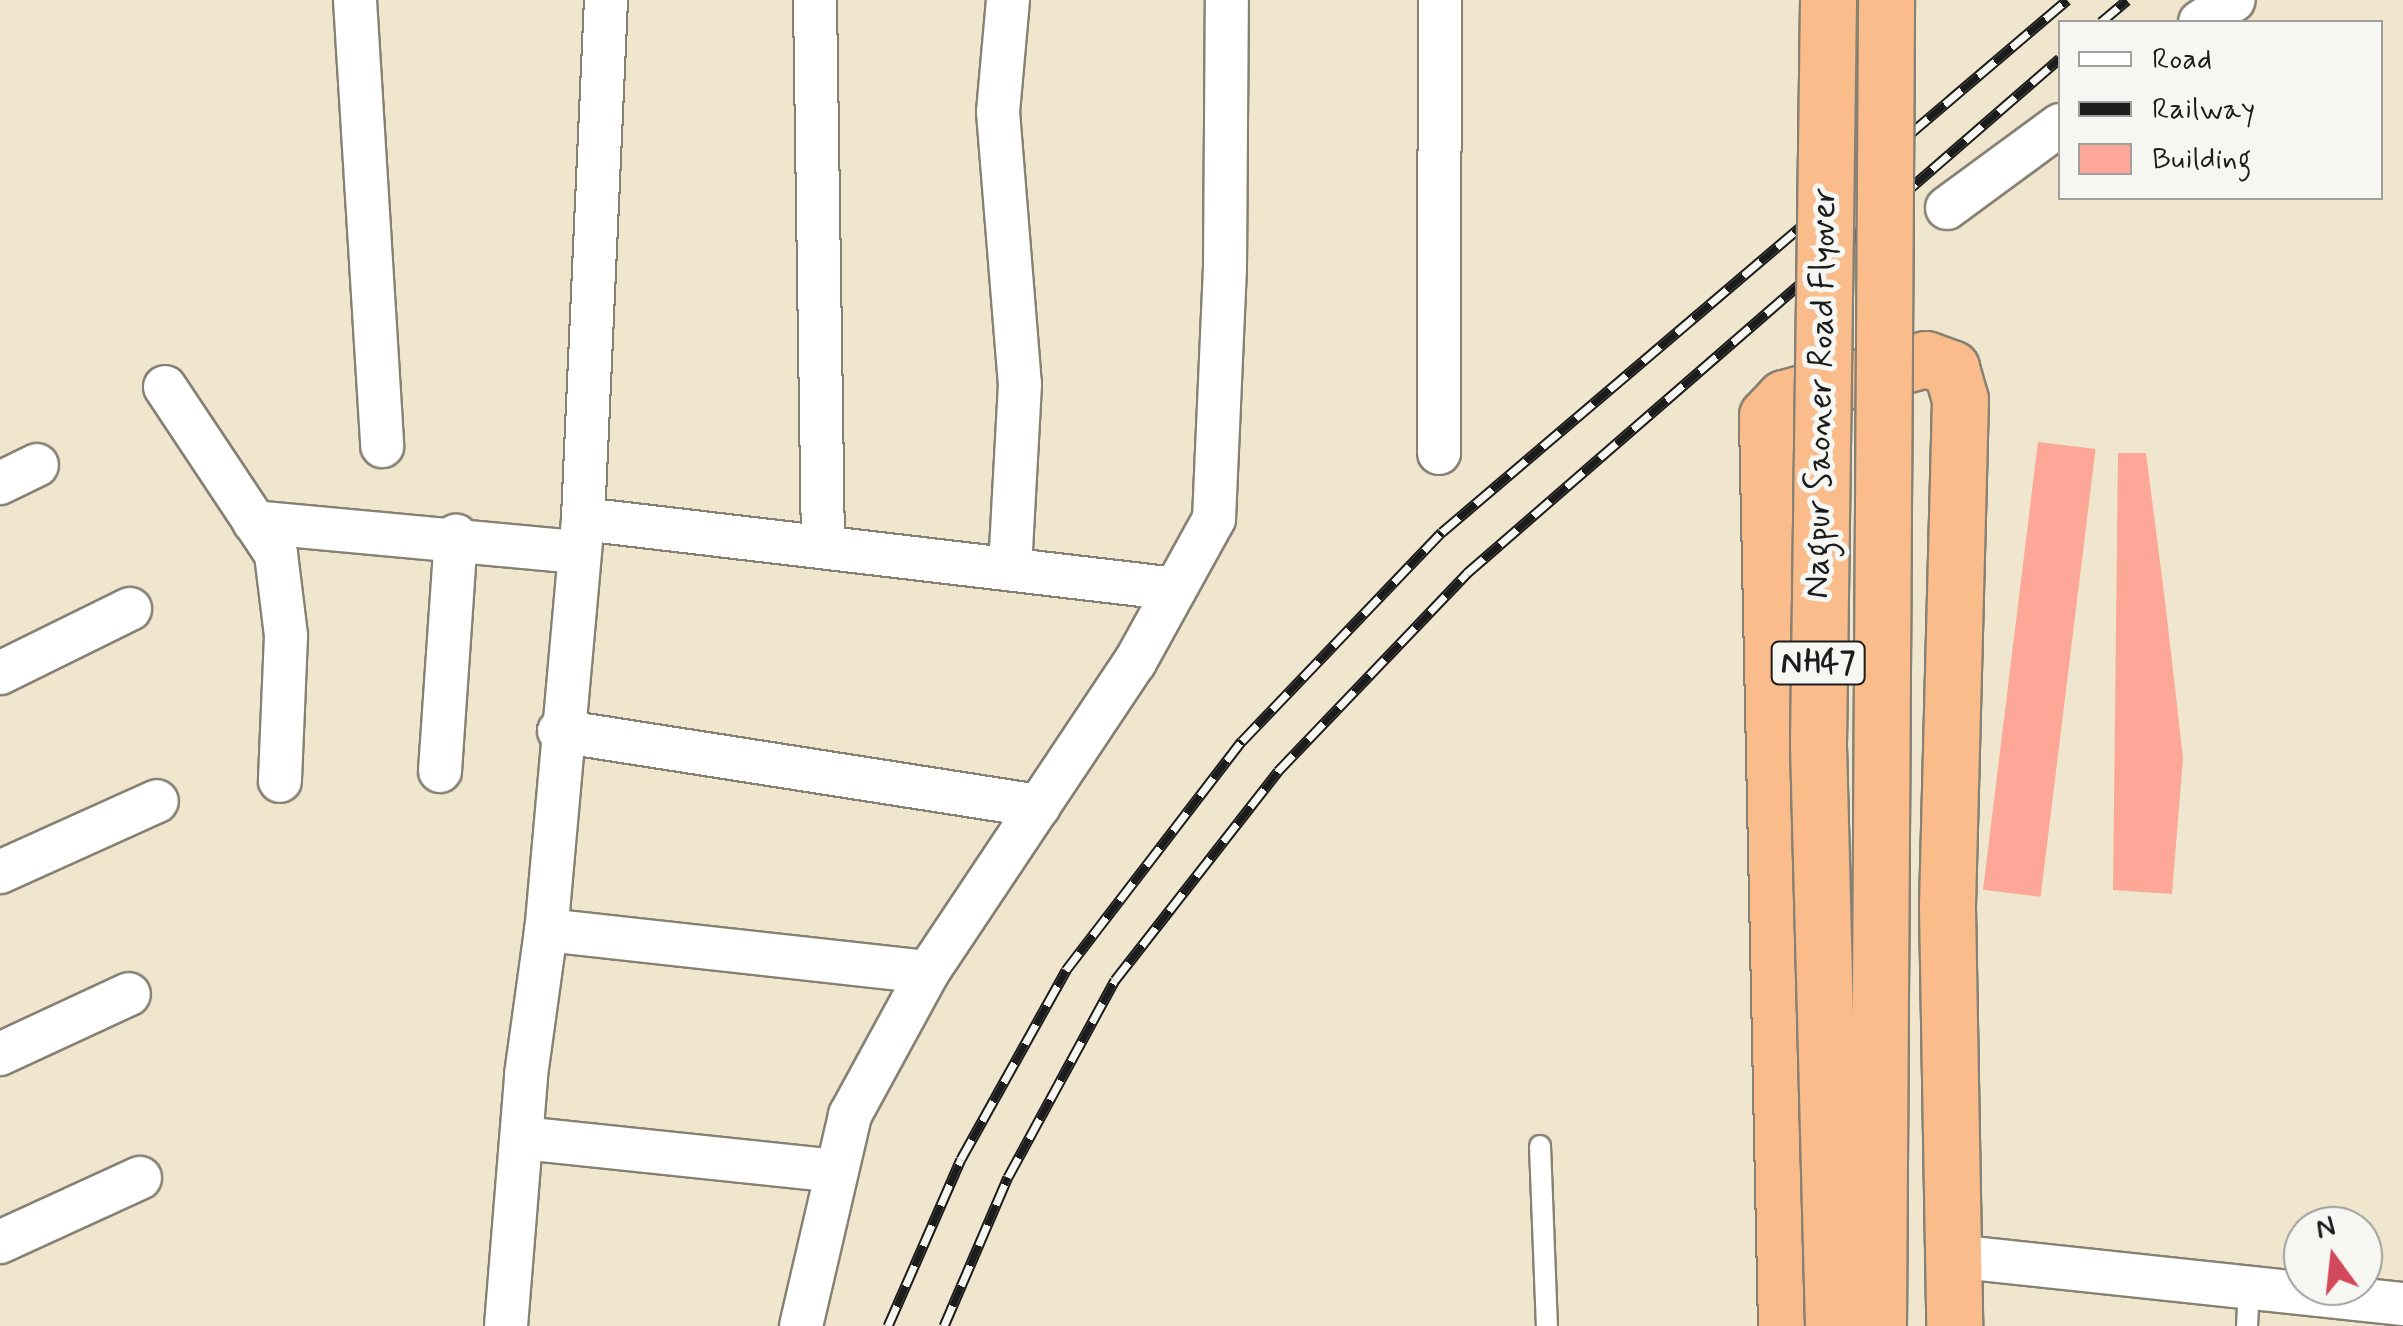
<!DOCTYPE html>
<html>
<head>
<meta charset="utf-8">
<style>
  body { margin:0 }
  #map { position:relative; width:2403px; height:1326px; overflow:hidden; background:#efe6cd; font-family:Mynerve,sans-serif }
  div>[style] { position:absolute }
  .building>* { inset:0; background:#fda798; transform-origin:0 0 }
  .roads { filter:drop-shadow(2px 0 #868174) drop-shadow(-2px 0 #868174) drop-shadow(0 2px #868174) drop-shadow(0 -2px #868174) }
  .lane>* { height:20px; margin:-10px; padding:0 10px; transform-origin:10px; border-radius:10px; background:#fff }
  .street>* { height:42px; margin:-21px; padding:0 21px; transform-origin:21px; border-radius:21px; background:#fff }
  .highway>* { height:55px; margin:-27.5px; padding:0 27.5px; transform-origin:27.5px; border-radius:27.5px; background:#f9bc8a }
  .rail>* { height:11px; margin-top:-5.5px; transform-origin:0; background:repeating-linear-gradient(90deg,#f6f6f2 0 22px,#1c1c1c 0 44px); box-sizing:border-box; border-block:2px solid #1c1c1c }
  .bridges { filter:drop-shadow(2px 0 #868174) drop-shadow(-2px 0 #868174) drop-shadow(0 2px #868174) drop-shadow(0 -2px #868174) }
  .highway-bridge>* { height:55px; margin:-27.5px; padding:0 27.5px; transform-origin:27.5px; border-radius:27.5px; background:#f9bc8a }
  span { translate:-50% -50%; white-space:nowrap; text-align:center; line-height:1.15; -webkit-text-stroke:10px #f6f6f2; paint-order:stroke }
  .shield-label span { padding:2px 8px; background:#f6f6f2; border:2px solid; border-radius:8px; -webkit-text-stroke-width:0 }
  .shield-label { font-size:32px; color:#1c1c1c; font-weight:700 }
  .street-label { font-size:35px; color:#1c1c1c }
  .legend { position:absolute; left:2058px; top:20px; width:325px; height:180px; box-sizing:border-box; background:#f6f6f2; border:2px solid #9f9f9c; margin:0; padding:12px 18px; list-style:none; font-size:30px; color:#1c1c1c }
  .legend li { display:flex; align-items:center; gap:20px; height:50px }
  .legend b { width:50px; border:2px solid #9f9f9c }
  .north { position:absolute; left:2283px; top:1206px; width:100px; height:100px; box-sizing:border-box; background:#f6f6f2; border:2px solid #9f9f9c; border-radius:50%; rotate:345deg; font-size:28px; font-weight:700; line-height:40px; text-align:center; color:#1c1c1c }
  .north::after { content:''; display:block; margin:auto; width:35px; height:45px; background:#d1495b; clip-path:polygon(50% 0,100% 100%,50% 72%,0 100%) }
</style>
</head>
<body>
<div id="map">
  <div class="building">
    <div style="left:2038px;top:442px;width:58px;height:451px;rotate:7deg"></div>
    <div style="clip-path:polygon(2118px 453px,2146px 453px,2165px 601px,2183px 758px,2172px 894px,2113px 890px)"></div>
  </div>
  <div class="roads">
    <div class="lane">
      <div style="left:1540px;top:1146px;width:180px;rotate:87.8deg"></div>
      <div style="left:2247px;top:1326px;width:37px;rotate:-87deg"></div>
    </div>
    <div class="street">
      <div style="left:355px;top:0;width:447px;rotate:86.5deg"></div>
      <div style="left:606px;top:0;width:520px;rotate:92.54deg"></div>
      <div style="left:583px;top:519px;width:413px;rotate:95.1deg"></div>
      <div style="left:546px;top:930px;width:384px;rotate:6.3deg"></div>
      <div style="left:815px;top:0;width:545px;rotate:89.16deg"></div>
      <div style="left:1008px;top:0;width:112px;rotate:95.1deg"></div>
      <div style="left:998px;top:112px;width:273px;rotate:85.4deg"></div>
      <div style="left:1020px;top:384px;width:185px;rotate:93.1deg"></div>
      <div style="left:2200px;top:22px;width:40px;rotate:-32.9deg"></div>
      <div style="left:1947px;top:208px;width:140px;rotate:-36.3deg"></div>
      <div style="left:165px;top:387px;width:201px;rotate:56.4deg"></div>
      <div style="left:276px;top:554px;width:83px;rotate:83deg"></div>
      <div style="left:286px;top:636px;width:145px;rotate:92.4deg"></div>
      <div style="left:1439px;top:453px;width:453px;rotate:-89.9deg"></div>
      <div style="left:0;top:483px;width:41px;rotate:-25.9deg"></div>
      <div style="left:583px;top:519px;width:596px;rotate:6.74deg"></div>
      <div style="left:254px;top:522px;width:326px;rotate:5.3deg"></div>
      <div style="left:0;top:673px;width:145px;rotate:-26.2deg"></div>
      <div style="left:559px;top:731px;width:486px;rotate:8.9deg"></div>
      <div style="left:440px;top:771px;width:236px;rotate:-86.1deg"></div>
      <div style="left:0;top:872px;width:172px;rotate:-24.3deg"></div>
      <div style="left:0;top:1054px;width:142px;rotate:-24.9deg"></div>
      <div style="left:523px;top:1138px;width:315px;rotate:6deg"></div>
      <div style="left:0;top:1242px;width:154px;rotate:-24.6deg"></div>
      <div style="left:1953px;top:1256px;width:453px;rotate:6.1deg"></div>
      <div style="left:506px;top:1326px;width:252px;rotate:-85.4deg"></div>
      <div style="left:526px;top:1075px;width:146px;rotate:-82.1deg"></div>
      <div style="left:801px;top:1326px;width:217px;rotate:-76.9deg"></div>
      <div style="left:850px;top:1115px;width:163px;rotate:-61.4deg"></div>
      <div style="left:928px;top:972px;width:373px;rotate:-56.3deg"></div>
      <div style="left:1135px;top:662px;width:163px;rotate:-61.1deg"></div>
      <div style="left:1214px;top:519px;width:252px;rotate:-87.5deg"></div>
      <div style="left:1225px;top:267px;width:267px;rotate:-89.6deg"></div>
    </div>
    <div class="highway">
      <div style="left:1786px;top:1326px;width:910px;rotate:-91.2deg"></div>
      <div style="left:1767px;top:416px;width:25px;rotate:-47deg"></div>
      <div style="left:1784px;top:398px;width:147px;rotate:-15.4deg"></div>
      <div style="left:1926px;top:359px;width:27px;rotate:20deg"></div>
      <div style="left:1951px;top:368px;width:32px;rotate:74deg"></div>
      <div style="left:1960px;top:399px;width:508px;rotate:91.47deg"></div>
      <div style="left:1947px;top:907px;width:419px;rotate:89deg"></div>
    </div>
  </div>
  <div class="rail">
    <div style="left:2101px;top:22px;width:34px;rotate:-40deg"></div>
    <div style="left:888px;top:1326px;width:182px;rotate:-66.4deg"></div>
    <div style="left:961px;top:1159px;width:216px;rotate:-60.9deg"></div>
    <div style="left:1066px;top:970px;width:289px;rotate:-52.5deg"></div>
    <div style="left:1242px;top:741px;width:289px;rotate:-46.3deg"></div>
    <div style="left:1442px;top:532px;width:821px;rotate:-40.4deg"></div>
    <div style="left:944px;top:1326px;width:162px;rotate:-66.8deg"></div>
    <div style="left:1008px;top:1177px;width:224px;rotate:-61.5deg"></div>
    <div style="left:1115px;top:980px;width:265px;rotate:-52deg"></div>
    <div style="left:1278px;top:771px;width:274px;rotate:-46.3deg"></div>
    <div style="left:1467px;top:573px;width:785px;rotate:-40.97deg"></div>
  </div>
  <div class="bridges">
    <div class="highway-bridge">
      <div style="left:1828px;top:0;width:745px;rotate:90.77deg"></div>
      <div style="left:1818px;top:745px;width:581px;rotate:88.52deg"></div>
      <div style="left:1878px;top:1326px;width:1326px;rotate:-89.65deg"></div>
    </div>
  </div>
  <div class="shield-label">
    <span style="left:1818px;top:663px">NH47</span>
  </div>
  <div class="street-label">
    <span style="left:1821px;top:393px;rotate:-89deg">Nagpur Saoner Road Flyover</span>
  </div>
  <ul class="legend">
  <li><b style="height:12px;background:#fff"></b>Road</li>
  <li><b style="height:12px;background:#1c1c1c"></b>Railway</li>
  <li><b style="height:28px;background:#fda798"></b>Building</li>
  </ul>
  <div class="north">N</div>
</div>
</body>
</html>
